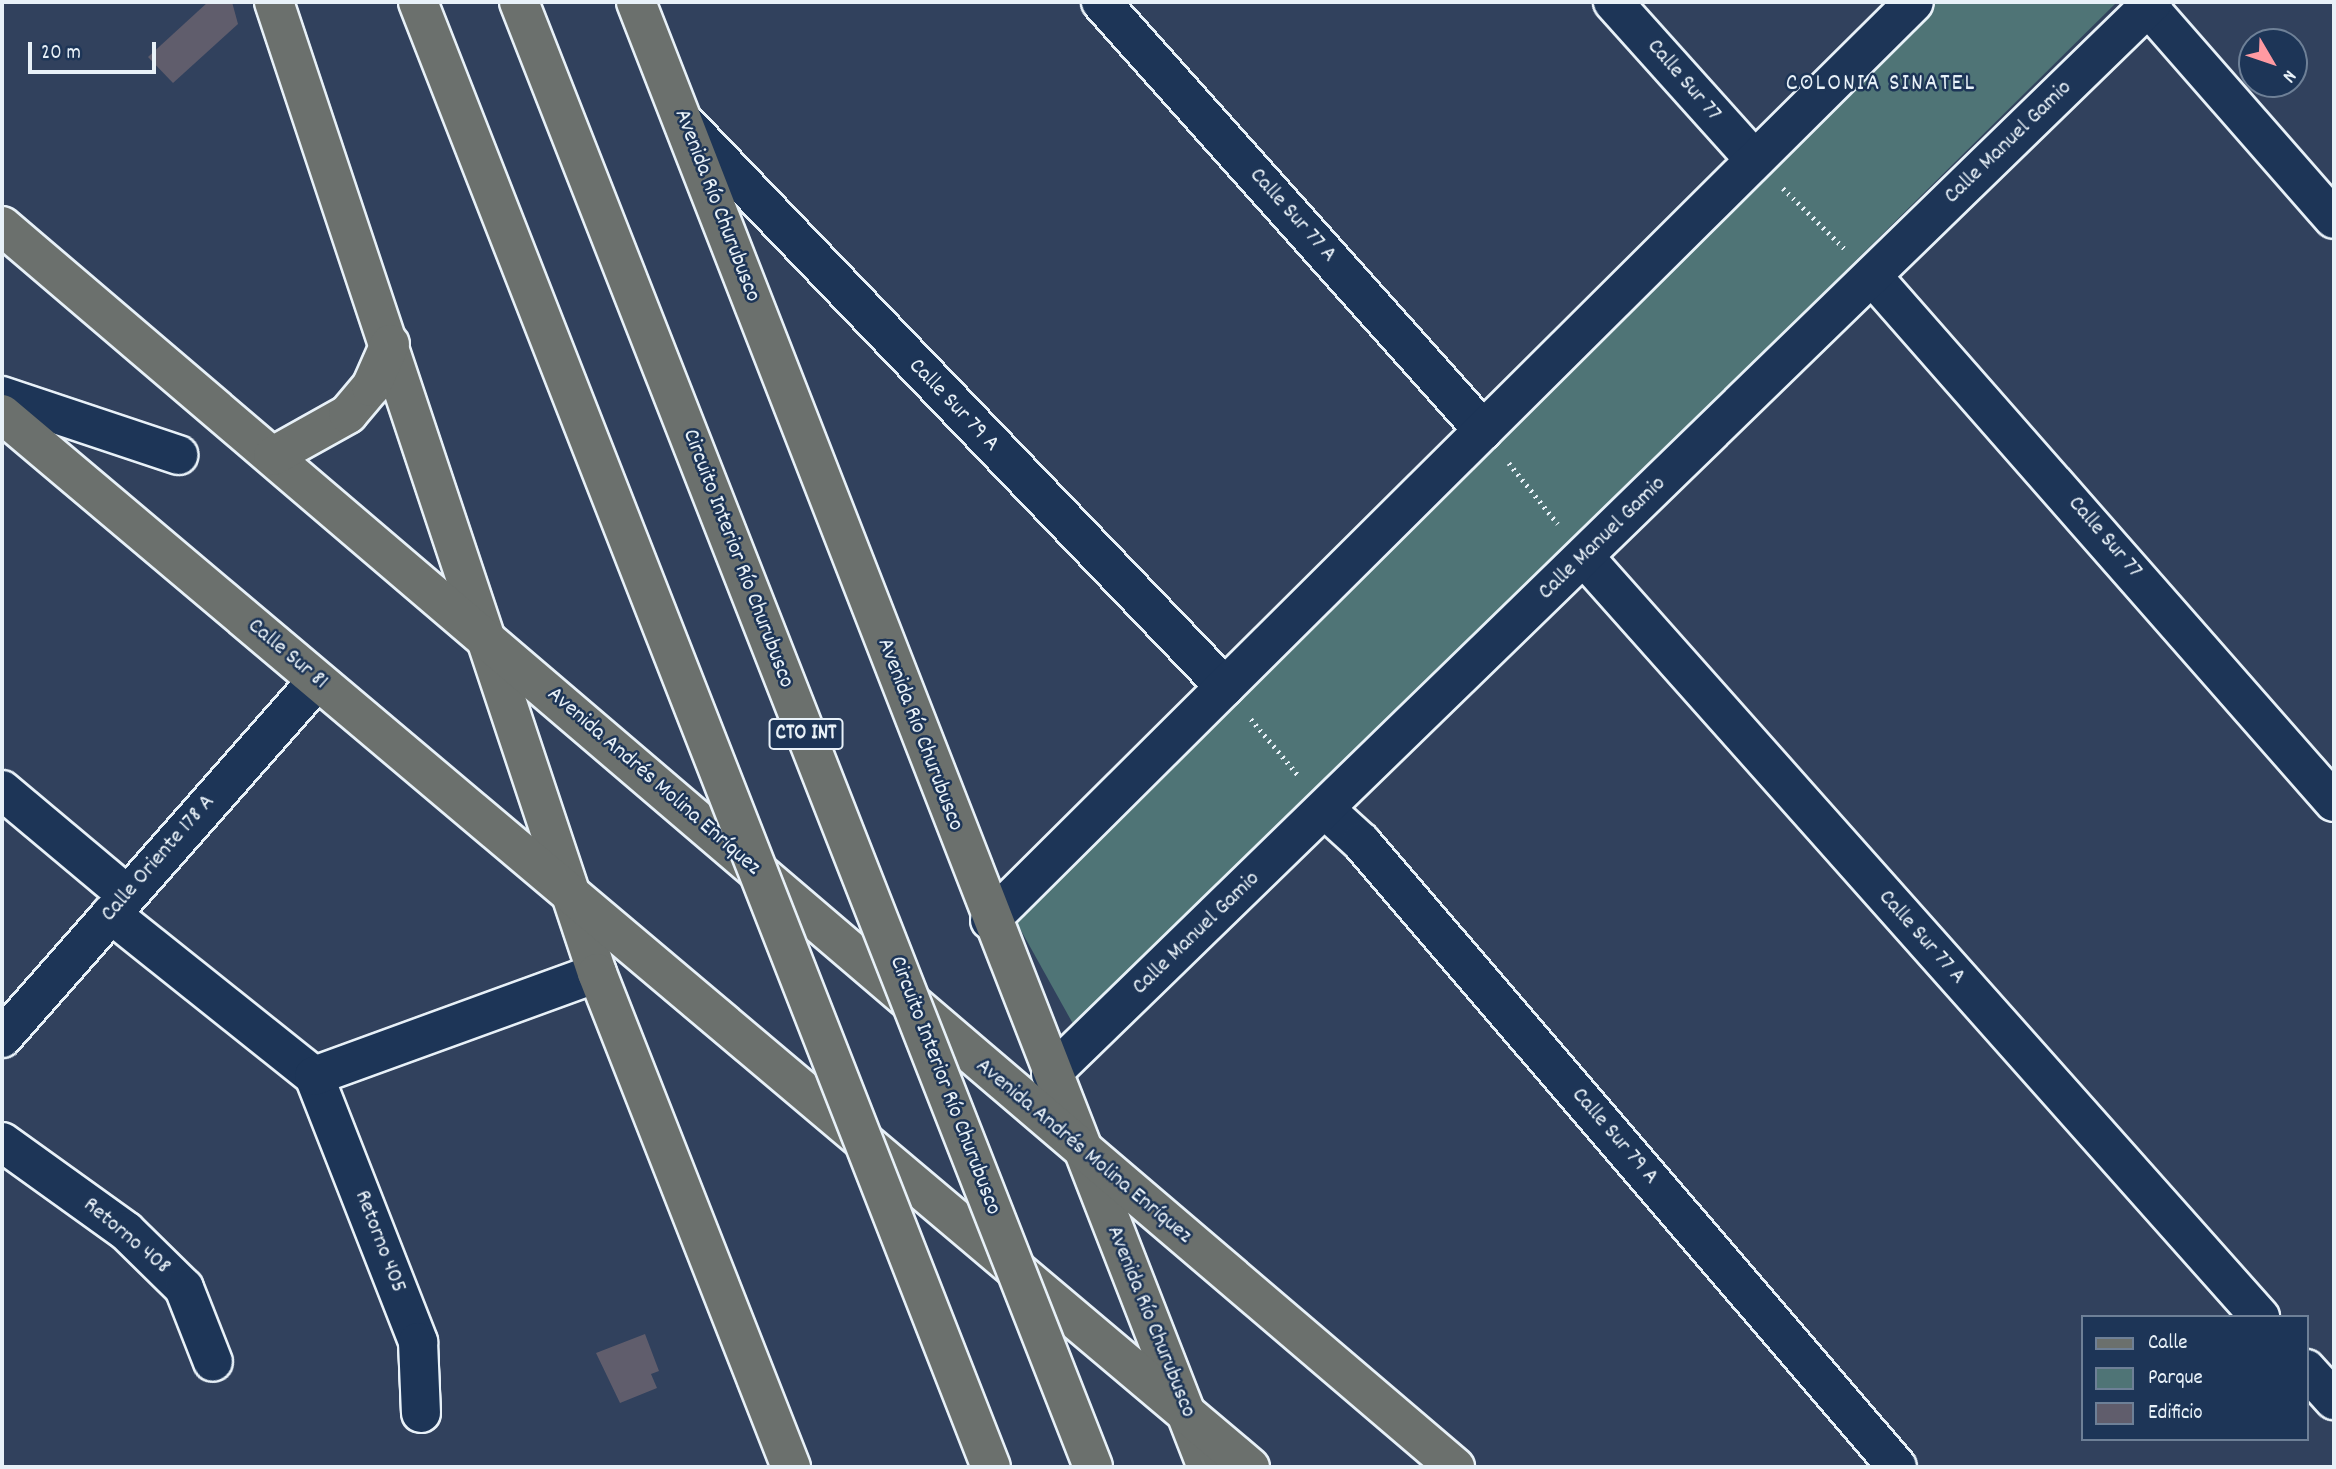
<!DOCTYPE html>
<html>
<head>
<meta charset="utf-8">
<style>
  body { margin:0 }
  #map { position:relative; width:2336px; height:1469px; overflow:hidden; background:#31415d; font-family:Dekko,sans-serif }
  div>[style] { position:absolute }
  .green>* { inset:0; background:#4f7476 }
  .building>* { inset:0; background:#605d6c }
  .path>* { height:4.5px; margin-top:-2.25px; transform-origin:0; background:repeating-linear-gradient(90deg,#e8f1f8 0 2px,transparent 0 7px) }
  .roads { filter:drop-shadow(2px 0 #e8f1f8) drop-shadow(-2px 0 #e8f1f8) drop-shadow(0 2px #e8f1f8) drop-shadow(0 -2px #e8f1f8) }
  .minor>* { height:38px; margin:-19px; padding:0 19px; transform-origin:19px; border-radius:19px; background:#1d3557 }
  .major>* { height:38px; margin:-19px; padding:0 19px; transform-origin:19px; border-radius:19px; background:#6b706d }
  .bridges { filter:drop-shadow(2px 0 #e8f1f8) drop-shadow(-2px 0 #e8f1f8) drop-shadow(0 2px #e8f1f8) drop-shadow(0 -2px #e8f1f8) }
  .highway-bridge>* { height:38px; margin:-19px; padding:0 19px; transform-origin:19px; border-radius:19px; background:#6b706d }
  span { translate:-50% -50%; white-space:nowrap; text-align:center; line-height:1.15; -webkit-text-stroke:5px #1d3557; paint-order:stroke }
  .shield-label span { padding:2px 5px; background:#1d3557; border:2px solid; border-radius:5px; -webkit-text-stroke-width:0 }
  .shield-label { font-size:21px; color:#e8f1f8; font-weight:700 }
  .street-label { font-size:23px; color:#e8f1f8 }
  .neighbourhood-label { font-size:24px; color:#e8f1f8; letter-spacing:2px }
  .frame { position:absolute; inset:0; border:4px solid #e8f1f8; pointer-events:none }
  .legend { position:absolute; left:2081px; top:1315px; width:228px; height:126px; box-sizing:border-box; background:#1d3557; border:2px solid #6e8097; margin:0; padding:9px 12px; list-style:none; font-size:21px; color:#e8f1f8 }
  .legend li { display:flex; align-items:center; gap:14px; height:35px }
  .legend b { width:35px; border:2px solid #6e8097 }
  .north { position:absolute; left:2238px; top:28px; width:70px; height:70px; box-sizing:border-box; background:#1d3557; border:2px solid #6e8097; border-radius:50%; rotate:129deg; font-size:19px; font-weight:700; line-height:28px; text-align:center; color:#e8f1f8 }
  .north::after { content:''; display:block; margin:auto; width:24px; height:32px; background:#ff9aa2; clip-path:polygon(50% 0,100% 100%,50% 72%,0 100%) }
  .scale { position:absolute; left:28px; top:42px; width:128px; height:32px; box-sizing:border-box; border:4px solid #e8f1f8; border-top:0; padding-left:9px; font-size:21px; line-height:24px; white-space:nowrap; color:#e8f1f8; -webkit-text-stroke:5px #1d3557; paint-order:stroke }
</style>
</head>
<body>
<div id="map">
  <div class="green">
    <div style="clip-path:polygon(1937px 2px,2117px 2px,1077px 1031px,1009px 909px)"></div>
  </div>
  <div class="building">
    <div style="clip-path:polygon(208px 2px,232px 2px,238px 24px,173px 83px,148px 57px)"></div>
    <div style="clip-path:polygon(645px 1334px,659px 1371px,651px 1374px,657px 1388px,620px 1403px,596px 1353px)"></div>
  </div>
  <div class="path">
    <div style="left:1783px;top:188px;width:86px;rotate:44.5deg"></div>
    <div style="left:1509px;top:463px;width:78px;rotate:51.2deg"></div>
    <div style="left:1251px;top:719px;width:75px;rotate:49.9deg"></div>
  </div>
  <div class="roads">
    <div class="minor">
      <div style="left:1101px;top:2px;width:574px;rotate:48.25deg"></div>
      <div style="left:1613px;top:2px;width:212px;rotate:48.1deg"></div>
      <div style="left:2144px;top:2px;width:288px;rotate:48.8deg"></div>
      <div style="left:684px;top:122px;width:782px;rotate:46.24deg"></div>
      <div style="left:1872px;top:276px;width:700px;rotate:48.71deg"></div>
      <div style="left:2px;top:396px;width:186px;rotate:18.5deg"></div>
      <div style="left:1585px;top:558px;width:1016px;rotate:48.35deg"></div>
      <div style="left:2px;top:790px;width:163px;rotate:40deg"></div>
      <div style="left:1326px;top:810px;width:47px;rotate:42.4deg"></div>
      <div style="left:1361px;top:842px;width:823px;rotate:49.38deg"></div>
      <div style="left:111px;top:914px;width:260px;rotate:38.6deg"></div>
      <div style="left:314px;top:1076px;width:286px;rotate:68.6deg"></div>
      <div style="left:418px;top:1342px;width:71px;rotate:87.6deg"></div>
      <div style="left:990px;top:920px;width:1302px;rotate:-44.81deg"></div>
      <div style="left:2px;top:1038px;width:476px;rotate:-48.6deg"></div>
      <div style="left:1051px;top:1074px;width:1537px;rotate:-44.21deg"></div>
      <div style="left:314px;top:1076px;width:301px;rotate:-20deg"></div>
      <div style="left:2px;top:1142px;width:153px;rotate:35.7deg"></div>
      <div style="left:126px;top:1231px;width:81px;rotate:44.5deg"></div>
      <div style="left:184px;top:1288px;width:79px;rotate:68.6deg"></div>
      <div style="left:2306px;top:1369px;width:42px;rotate:47.9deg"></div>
    </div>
    <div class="major">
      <div style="left:274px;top:2px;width:1023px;rotate:71.6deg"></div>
      <div style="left:597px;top:973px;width:531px;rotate:68.56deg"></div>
      <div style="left:636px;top:2px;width:1572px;rotate:68.71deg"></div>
      <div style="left:2px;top:226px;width:1911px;rotate:40.5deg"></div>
      <div style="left:2px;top:414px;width:1633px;rotate:40.16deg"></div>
      <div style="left:273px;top:456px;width:86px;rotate:-29.2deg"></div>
      <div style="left:348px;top:414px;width:35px;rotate:-50deg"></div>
      <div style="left:371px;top:387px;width:47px;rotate:-66.2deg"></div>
    </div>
  </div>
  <div class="bridges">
    <div class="highway-bridge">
      <div style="left:418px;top:2px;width:1573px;rotate:68.64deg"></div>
      <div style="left:519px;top:2px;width:1573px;rotate:68.6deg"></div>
    </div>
  </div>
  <div class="shield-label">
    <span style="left:806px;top:734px">CTO INT</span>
  </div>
  <div class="street-label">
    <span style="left:1683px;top:81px;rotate:49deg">Calle Sur 77</span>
    <span style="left:2009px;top:143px;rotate:-44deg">Calle Manuel Gamio</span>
    <span style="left:716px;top:206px;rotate:69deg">Avenida Río Churubusco</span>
    <span style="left:1292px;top:216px;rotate:48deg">Calle Sur 77 A</span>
    <span style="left:953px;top:406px;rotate:46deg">Calle Sur 79 A</span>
    <span style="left:2104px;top:538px;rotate:49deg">Calle Sur 77</span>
    <span style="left:1603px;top:539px;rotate:-44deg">Calle Manuel Gamio</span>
    <span style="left:737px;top:559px;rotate:69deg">Circuito Interior Río Churubusco</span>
    <span style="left:287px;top:655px;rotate:40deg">Calle Sur 81</span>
    <span style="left:919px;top:735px;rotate:69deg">Avenida Río Churubusco</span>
    <span style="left:653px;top:782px;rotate:41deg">Avenida Andrés Molina Enríquez</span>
    <span style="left:159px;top:859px;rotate:-49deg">Calle Oriente 178 A</span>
    <span style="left:1197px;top:934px;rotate:-44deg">Calle Manuel Gamio</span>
    <span style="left:1921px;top:938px;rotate:48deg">Calle Sur 77 A</span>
    <span style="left:944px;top:1086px;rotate:69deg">Circuito Interior Río Churubusco</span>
    <span style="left:1614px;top:1137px;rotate:49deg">Calle Sur 79 A</span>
    <span style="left:1083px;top:1152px;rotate:40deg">Avenida Andrés Molina Enríquez</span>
    <span style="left:126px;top:1237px;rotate:40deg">Retorno 408</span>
    <span style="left:379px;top:1242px;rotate:69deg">Retorno 405</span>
    <span style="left:1150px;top:1322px;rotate:68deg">Avenida Río Churubusco</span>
  </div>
  <div class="neighbourhood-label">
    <span style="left:1881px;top:85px">COLONIA SINATEL</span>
  </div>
  <div class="frame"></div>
  <ul class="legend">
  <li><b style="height:9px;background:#6b706d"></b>Calle</li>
  <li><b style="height:19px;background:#4f7476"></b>Parque</li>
  <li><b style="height:19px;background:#605d6c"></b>Edificio</li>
  </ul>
  <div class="north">N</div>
  <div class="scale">20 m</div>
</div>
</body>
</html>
